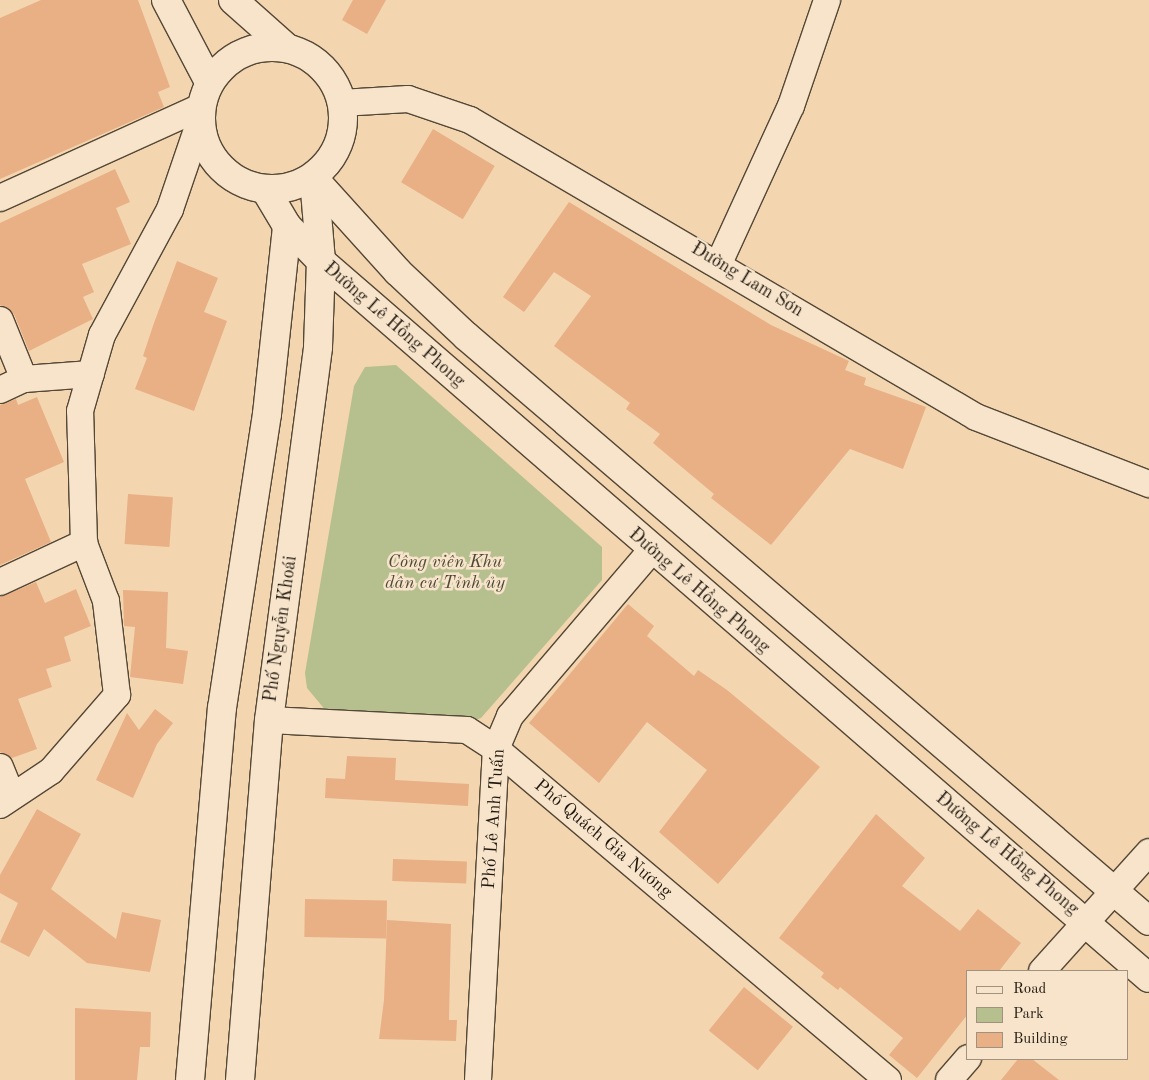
<!DOCTYPE html>
<html>
<head>
<meta charset="utf-8">
<style>
  body { margin:0 }
  #map { position:relative; width:1149px; height:1080px; overflow:hidden; background:#f3d6af; font-family:"Old Standard TT",serif }
  div>[style] { position:absolute }
  .green>* { inset:0; background:#b6bf8e }
  .building>* { inset:0; background:#e9af85; transform-origin:0 0 }
  .roads { filter:drop-shadow(1px 0 #544736) drop-shadow(-1px 0 #544736) drop-shadow(0 1px #544736) drop-shadow(0 -1px #544736) }
  .minor>* { height:26px; margin:-13px; padding:0 13px; transform-origin:13px; border-radius:13px; background:#f7e4cb }
  .tertiary>* { height:28px; margin:-14px; padding:0 14px; transform-origin:14px; border-radius:14px; background:#f7e4cb }
  .secondary>* { height:28px; margin:-14px; padding:0 14px; transform-origin:14px; border-radius:14px; background:#f7e4cb }
  .secondary>.ring { margin:-14px; padding:0; box-sizing:content-box; background:none; border:28px solid #f7e4cb; border-radius:50% }
  span { translate:-50% -50%; white-space:nowrap; text-align:center; line-height:1.15; -webkit-text-stroke:5px #f7e4cb; paint-order:stroke }
  .street-label { font-size:18px; color:#1f170e }
  .park-label { font-size:18px; color:#4c4934; font-style:italic }
  .legend { position:absolute; left:966px; top:970px; width:162px; height:90px; box-sizing:border-box; background:#f7e4cb; border:1px solid #a1927f; margin:0; padding:6px 9px; list-style:none; font-size:15px; color:#1f170e }
  .legend li { display:flex; align-items:center; gap:10px; height:25px }
  .legend b { width:25px; border:1px solid #a1927f }
</style>
</head>
<body>
<div id="map">
  <div class="green">
    <div style="clip-path:polygon(396px 365px,602px 547px,602px 580px,481px 718px,473px 721px,327px 712px,307px 688px,305px 673px,354px 386px,365px 367px)"></div>
  </div>
  <div class="building">
    <div style="clip-path:polygon(41px 0,138px 0,170px 87px,158px 92px,164px 107px,0 179px,0 18px)"></div>
    <div style="clip-path:polygon(353px 0,386px 0,367px 34px,342px 20px)"></div>
    <div style="left:433px;top:129px;width:72px;height:62px;rotate:31deg"></div>
    <div style="clip-path:polygon(115px 169px,130px 202px,116px 208px,131px 244px,82px 264px,94px 292px,83px 297px,93px 319px,29px 351px,14px 314px,0 305px,0 223px)"></div>
    <div style="clip-path:polygon(569px 202px,771px 325px,849px 361px,845px 370px,866px 378px,864px 385px,926px 407px,903px 469px,850px 449px,771px 545px,711px 498px,714px 494px,653px 443px,660px 434px,626px 409px,630px 403px,554px 346px,591px 296px,554px 272px,524px 312px,503px 297px)"></div>
    <div style="clip-path:polygon(177px 261px,218px 278px,204px 312px,227px 321px,194px 411px,135px 389px,147px 358px,143px 356px,154px 323px)"></div>
    <div style="clip-path:polygon(37px 397px,64px 462px,25px 479px,51px 542px,0 565px,0 405px,16px 399px,18px 405px)"></div>
    <div style="left:128px;top:494px;width:45px;height:50px;rotate:4deg"></div>
    <div style="clip-path:polygon(36px 582px,45px 603px,76px 589px,91px 626px,64px 637px,71px 661px,46px 669px,52px 687px,18px 699px,37px 749px,12px 758px,0 752px,0 597px)"></div>
    <div style="clip-path:polygon(123px 590px,168px 592px,166px 648px,188px 651px,183px 684px,130px 677px,135px 627px,124px 626px)"></div>
    <div style="clip-path:polygon(628px 604px,654px 626px,647px 636px,694px 676px,698px 670px,727px 690px,820px 767px,718px 884px,659px 832px,707px 770px,647px 722px,599px 783px,529px 723px)"></div>
    <div style="clip-path:polygon(155px 709px,173px 723px,157px 744px,133px 798px,96px 780px,127px 713px,139px 730px)"></div>
    <div style="clip-path:polygon(347px 756px,396px 758px,395px 780px,469px 784px,468px 806px,325px 798px,326px 778px,345px 779px)"></div>
    <div style="clip-path:polygon(37px 809px,81px 834px,51px 889px,116px 939px,122px 912px,161px 920px,150px 972px,87px 963px,44px 929px,29px 957px,0 942px,18px 903px,0 893px,0 875px)"></div>
    <div style="clip-path:polygon(876px 814px,925px 858px,902px 886px,960px 931px,978px 909px,1021px 943px,999px 971px,968px 971px,968px 1014px,917px 1078px,889px 1055px,903px 1038px,840px 987px,838px 990px,821px 977px,824px 973px,779px 938px)"></div>
    <div style="left:393px;top:859px;width:74px;height:22px;rotate:2deg"></div>
    <div style="left:305px;top:899px;width:82px;height:38px;rotate:1deg"></div>
    <div style="clip-path:polygon(387px 920px,451px 924px,449px 1020px,457px 1020px,456px 1041px,379px 1039px,384px 1000px)"></div>
    <div style="left:744px;top:987px;width:63px;height:56px;rotate:39deg"></div>
    <div style="clip-path:polygon(75px 1008px,151px 1012px,150px 1047px,140px 1047px,137px 1080px,75px 1080px)"></div>
    <div style="clip-path:polygon(1018px 1059px,1032px 1059px,1059px 1080px,1001px 1080px)"></div>
  </div>
  <div class="roads">
    <div class="minor">
      <div style="left:341px;top:103px;width:67px;rotate:-3.4deg"></div>
      <div style="left:408px;top:99px;width:65px;rotate:18.7deg"></div>
      <div style="left:470px;top:120px;width:587px;rotate:30.41deg"></div>
      <div style="left:976px;top:417px;width:186px;rotate:21.2deg"></div>
      <div style="left:0;top:198px;width:221px;rotate:-24.4deg"></div>
      <div style="left:719px;top:263px;width:173px;rotate:-65.4deg"></div>
      <div style="left:791px;top:106px;width:112px;rotate:-71.2deg"></div>
      <div style="left:0;top:320px;width:64px;rotate:67.9deg"></div>
      <div style="left:0;top:390px;width:26px;rotate:-25deg"></div>
      <div style="left:24px;top:379px;width:67px;rotate:-4.3deg"></div>
      <div style="left:0;top:582px;width:93px;rotate:-24.9deg"></div>
      <div style="left:269px;top:720px;width:198px;rotate:2.9deg"></div>
      <div style="left:467px;top:730px;width:35px;rotate:33deg"></div>
      <div style="left:496px;top:749px;width:513px;rotate:40.18deg"></div>
      <div style="left:0;top:767px;width:31px;rotate:68deg"></div>
      <div style="left:0;top:805px;width:61px;rotate:-33.7deg"></div>
      <div style="left:51px;top:771px;width:101px;rotate:-49deg"></div>
      <div style="left:117px;top:695px;width:95px;rotate:-96.7deg"></div>
      <div style="left:106px;top:601px;width:62px;rotate:-110.8deg"></div>
      <div style="left:84px;top:543px;width:132px;rotate:-91.7deg"></div>
      <div style="left:80px;top:411px;width:79px;rotate:-73.9deg"></div>
      <div style="left:102px;top:335px;width:143px;rotate:-61.6deg"></div>
      <div style="left:170px;top:209px;width:93px;rotate:-71.2deg"></div>
      <div style="left:1042px;top:971px;width:160px;rotate:-48deg"></div>
      <div style="left:478px;top:1080px;width:331px;rotate:-86.9deg"></div>
      <div style="left:496px;top:749px;width:36px;rotate:-67deg"></div>
      <div style="left:510px;top:716px;width:217px;rotate:-49.5deg"></div>
      <div style="left:949px;top:1080px;width:29px;rotate:-49deg"></div>
    </div>
    <div class="tertiary">
      <div style="left:190px;top:1080px;width:373px;rotate:-85.1deg"></div>
      <div style="left:222px;top:708px;width:297px;rotate:-81.3deg"></div>
      <div style="left:267px;top:414px;width:189px;rotate:-83.9deg"></div>
      <div style="left:240px;top:1080px;width:361px;rotate:-85.4deg"></div>
      <div style="left:269px;top:720px;width:376px;rotate:-82.5deg"></div>
      <div style="left:318px;top:347px;width:86px;rotate:-88deg"></div>
      <div style="left:321px;top:261px;width:82px;rotate:-94.9deg"></div>
    </div>
    <div class="secondary">
      <div style="left:166px;top:0;width:93px;rotate:62.3deg"></div>
      <div style="left:233px;top:0;width:71px;rotate:41.6deg"></div>
      <div class="ring" style="left:201px;top:47px;width:114px;height:114px"></div>
      <div style="left:314px;top:179px;width:125px;rotate:47.9deg"></div>
      <div style="left:398px;top:272px;width:93px;rotate:43.3deg"></div>
      <div style="left:466px;top:336px;width:899px;rotate:40.58deg"></div>
      <div style="left:265px;top:189px;width:43px;rotate:59.3deg"></div>
      <div style="left:287px;top:226px;width:49px;rotate:45.8deg"></div>
      <div style="left:321px;top:261px;width:1095px;rotate:40.89deg"></div>
    </div>
  </div>
  <div class="street-label">
    <span style="left:747px;top:280px;rotate:31deg">Đường Lam Sơn</span>
    <span style="left:394px;top:325px;rotate:41deg">Đường Lê Hồng Phong</span>
    <span style="left:699px;top:591px;rotate:41deg">Đường Lê Hồng Phong</span>
    <span style="left:281px;top:629px;rotate:-82deg">Phố Nguyễn Khoái</span>
    <span style="left:494px;top:819px;rotate:-86deg">Phố Lê Anh Tuấn</span>
    <span style="left:603px;top:839px;rotate:40deg">Phố Quách Gia Nương</span>
    <span style="left:1007px;top:854px;rotate:40deg">Đường Lê Hồng Phong</span>
  </div>
  <div class="park-label">
    <span style="left:445px;top:573px">Công viên Khu<br>dân cư Tỉnh ủy</span>
  </div>
  <ul class="legend">
  <li><b style="height:6px;background:#f7e4cb"></b>Road</li>
  <li><b style="height:14px;background:#b6bf8e"></b>Park</li>
  <li><b style="height:14px;background:#e9af85"></b>Building</li>
  </ul>
</div>
</body>
</html>
